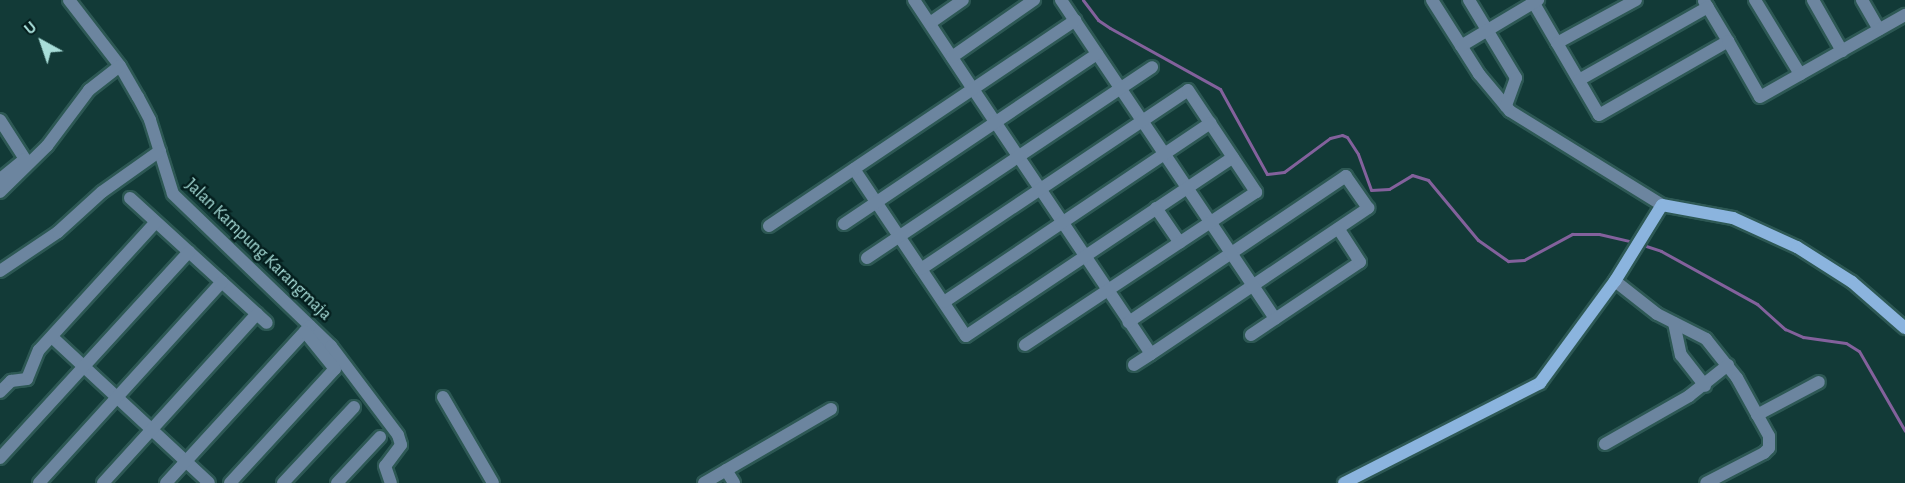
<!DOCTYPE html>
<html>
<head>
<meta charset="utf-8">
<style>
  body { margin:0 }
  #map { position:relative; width:1905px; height:483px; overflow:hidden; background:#123a37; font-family:"Alegreya Sans",sans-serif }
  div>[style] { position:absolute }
  .stream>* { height:3px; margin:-1.5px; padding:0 1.5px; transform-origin:1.5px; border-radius:1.5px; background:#83619c }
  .roads { filter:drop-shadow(2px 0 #2d5854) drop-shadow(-2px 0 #2d5854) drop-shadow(0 2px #2d5854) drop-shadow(0 -2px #2d5854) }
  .street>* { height:12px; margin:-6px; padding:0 6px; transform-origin:6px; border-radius:6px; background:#6c859f }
  .secondary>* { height:12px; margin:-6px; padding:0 6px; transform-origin:6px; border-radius:6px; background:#8bb4de }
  span { translate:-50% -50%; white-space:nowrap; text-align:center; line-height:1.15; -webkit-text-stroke:5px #041f1e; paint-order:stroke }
  .street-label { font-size:18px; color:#a8ded9 }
  .north { position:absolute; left:12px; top:12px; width:60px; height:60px; -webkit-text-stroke:4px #041f1e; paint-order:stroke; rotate:320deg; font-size:16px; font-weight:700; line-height:24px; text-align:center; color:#a8ded9 }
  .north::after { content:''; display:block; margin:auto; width:21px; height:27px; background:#a8ded9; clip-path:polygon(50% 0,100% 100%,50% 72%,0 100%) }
</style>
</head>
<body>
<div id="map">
  <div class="stream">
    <div style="left:1083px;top:0;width:25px;rotate:53deg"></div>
    <div style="left:1098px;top:20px;width:14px;rotate:34deg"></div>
    <div style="left:1110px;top:28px;width:126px;rotate:29deg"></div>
    <div style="left:1220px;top:89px;width:97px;rotate:61.1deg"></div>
    <div style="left:1267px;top:174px;width:17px;rotate:-7deg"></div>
    <div style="left:1284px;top:172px;width:57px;rotate:-36.5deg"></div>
    <div style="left:1330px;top:138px;width:12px;rotate:-14deg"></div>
    <div style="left:1342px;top:135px;width:5px;rotate:22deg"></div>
    <div style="left:1347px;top:137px;width:20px;rotate:57deg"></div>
    <div style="left:1358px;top:154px;width:38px;rotate:70deg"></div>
    <div style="left:1371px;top:190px;width:18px;rotate:-3deg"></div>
    <div style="left:1389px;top:189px;width:27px;rotate:-31deg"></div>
    <div style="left:1412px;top:175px;width:17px;rotate:17deg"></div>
    <div style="left:1428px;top:180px;width:78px;rotate:50.2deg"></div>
    <div style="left:1478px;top:240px;width:37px;rotate:35deg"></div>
    <div style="left:1508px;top:261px;width:16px;rotate:-4deg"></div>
    <div style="left:1524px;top:260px;width:55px;rotate:-28.4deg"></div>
    <div style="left:1572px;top:234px;width:27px"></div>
    <div style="left:1599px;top:234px;width:36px;rotate:13deg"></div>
    <div style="left:1643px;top:245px;width:19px;rotate:18deg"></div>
    <div style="left:1661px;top:251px;width:110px;rotate:28.9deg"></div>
    <div style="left:1757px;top:304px;width:38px;rotate:42deg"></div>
    <div style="left:1785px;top:329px;width:20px;rotate:24deg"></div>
    <div style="left:1803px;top:337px;width:43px;rotate:7.9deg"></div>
    <div style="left:1846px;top:343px;width:15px;rotate:32deg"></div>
    <div style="left:1859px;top:351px;width:92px;rotate:60.1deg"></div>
  </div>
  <div class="roads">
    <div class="street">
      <div style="left:69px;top:0;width:83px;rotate:52.3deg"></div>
      <div style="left:120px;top:66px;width:36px;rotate:60deg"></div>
      <div style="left:138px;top:97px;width:26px;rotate:62deg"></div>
      <div style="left:150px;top:120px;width:77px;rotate:72.7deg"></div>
      <div style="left:173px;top:194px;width:219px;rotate:43.9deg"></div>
      <div style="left:331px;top:346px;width:111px;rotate:53deg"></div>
      <div style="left:398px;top:435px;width:10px;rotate:73deg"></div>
      <div style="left:401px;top:445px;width:26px;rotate:127deg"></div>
      <div style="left:385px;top:466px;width:18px;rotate:71deg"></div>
      <div style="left:914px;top:0;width:107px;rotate:56.5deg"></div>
      <div style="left:973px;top:89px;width:319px;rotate:56.1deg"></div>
      <div style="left:1151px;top:354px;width:262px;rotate:-33.9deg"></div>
      <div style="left:1368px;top:208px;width:39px;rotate:-125deg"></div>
      <div style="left:1346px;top:176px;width:262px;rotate:146.1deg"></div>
      <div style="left:1061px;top:0;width:384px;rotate:56.1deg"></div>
      <div style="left:1432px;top:0;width:88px;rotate:57.6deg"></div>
      <div style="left:1479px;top:74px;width:48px;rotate:50deg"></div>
      <div style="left:1510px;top:111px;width:179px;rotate:31.7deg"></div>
      <div style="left:1469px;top:0;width:91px;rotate:58.9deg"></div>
      <div style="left:1516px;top:78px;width:30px;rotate:110deg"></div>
      <div style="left:1532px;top:0;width:50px;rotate:59.8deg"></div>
      <div style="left:1557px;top:43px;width:90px;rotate:-28.6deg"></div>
      <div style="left:1755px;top:0;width:87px;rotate:58.7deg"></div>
      <div style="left:1813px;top:0;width:59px;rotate:60.4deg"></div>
      <div style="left:1862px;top:0;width:34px;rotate:60deg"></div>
      <div style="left:1704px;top:1px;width:47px;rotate:59deg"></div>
      <div style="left:930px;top:23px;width:40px;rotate:-34.9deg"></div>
      <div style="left:1557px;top:43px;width:83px;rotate:59.7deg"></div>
      <div style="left:1599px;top:115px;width:149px;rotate:-29.8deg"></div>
      <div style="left:1728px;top:41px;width:64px;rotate:60.3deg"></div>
      <div style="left:1760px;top:97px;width:167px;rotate:-29.5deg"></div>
      <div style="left:1461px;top:46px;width:90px;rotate:-30.9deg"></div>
      <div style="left:952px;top:57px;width:100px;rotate:-34.8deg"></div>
      <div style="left:1579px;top:80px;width:148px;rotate:-29.5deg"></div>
      <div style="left:0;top:120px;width:46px;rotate:57.3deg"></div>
      <div style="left:25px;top:159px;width:32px;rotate:141deg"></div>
      <div style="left:854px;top:169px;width:201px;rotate:56.2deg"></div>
      <div style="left:966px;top:336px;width:321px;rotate:-33.8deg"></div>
      <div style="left:0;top:192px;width:66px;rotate:-44.4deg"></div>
      <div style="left:47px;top:146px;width:70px;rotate:-53.1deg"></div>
      <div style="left:89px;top:90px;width:39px;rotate:-38deg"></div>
      <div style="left:130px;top:198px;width:185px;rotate:42.4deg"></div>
      <div style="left:1156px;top:208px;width:42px;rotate:55.6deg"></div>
      <div style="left:844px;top:224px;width:305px;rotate:-33.9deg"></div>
      <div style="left:769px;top:226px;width:369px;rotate:-33.9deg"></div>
      <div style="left:867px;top:258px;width:343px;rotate:-33.8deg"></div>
      <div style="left:921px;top:269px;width:321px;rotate:-33.8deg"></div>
      <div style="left:1188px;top:90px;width:123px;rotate:56.3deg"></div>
      <div style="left:1256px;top:192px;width:277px;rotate:146.5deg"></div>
      <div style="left:0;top:271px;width:70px;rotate:-33.9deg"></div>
      <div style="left:58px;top:232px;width:59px;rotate:-42.3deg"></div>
      <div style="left:102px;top:192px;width:71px;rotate:-35.3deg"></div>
      <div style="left:1615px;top:281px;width:53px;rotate:38.2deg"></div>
      <div style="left:1657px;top:314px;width:55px;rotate:27deg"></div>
      <div style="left:1706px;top:339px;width:50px;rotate:51.5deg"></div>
      <div style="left:1737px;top:378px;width:66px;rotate:61.1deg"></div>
      <div style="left:1769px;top:436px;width:12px;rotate:90deg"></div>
      <div style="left:1769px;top:448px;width:7px;rotate:135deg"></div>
      <div style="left:1764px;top:453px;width:65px;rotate:152.7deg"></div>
      <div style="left:944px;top:302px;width:321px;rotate:-33.9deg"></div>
      <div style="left:1674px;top:323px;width:33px;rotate:78deg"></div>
      <div style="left:1681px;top:355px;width:39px;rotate:52deg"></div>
      <div style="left:1251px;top:335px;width:131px;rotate:-33.8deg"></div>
      <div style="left:1360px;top:262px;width:40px;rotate:-122.9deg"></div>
      <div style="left:52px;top:337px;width:214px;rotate:42.9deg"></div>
      <div style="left:1134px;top:365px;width:20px;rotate:-33deg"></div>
      <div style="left:0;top:392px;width:16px;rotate:-45deg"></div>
      <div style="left:11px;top:381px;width:16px;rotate:-7deg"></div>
      <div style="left:27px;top:379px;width:31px;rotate:-68deg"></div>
      <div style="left:39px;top:350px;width:173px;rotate:-47.6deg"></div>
      <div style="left:443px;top:397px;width:99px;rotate:59.8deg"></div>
      <div style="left:1757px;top:415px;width:70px;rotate:-28deg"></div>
      <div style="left:1605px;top:444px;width:97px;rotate:-29.7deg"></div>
      <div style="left:1689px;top:396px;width:50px;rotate:-38.5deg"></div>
      <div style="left:0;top:458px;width:280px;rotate:-47.5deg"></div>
      <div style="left:726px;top:470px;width:15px;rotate:58deg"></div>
      <div style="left:39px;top:483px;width:272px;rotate:-47.7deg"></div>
      <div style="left:103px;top:483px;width:229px;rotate:-47.7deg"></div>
      <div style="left:166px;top:483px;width:213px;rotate:-47.5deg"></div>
      <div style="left:230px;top:483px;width:155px;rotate:-47.4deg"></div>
      <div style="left:335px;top:369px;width:48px;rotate:-129deg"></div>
      <div style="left:283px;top:483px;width:104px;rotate:-46.9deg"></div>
      <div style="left:337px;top:483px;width:63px;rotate:-46.9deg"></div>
      <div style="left:704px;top:483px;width:147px;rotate:-30.2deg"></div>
    </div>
    <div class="secondary">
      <div style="left:1344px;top:483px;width:220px;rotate:-27deg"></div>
      <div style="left:1540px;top:383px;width:127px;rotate:-53.7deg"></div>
      <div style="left:1615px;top:281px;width:89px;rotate:-58.3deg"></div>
      <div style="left:1662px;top:205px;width:72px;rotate:10.4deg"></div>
      <div style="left:1733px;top:218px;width:70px;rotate:24.4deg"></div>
      <div style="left:1797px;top:247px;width:65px;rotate:32.5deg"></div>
      <div style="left:1852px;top:282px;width:70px;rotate:41deg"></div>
    </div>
  </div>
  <div class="street-label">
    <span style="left:258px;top:250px;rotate:44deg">Jalan Kampung Karangmaja</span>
  </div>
  <div class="north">U</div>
</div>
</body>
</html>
